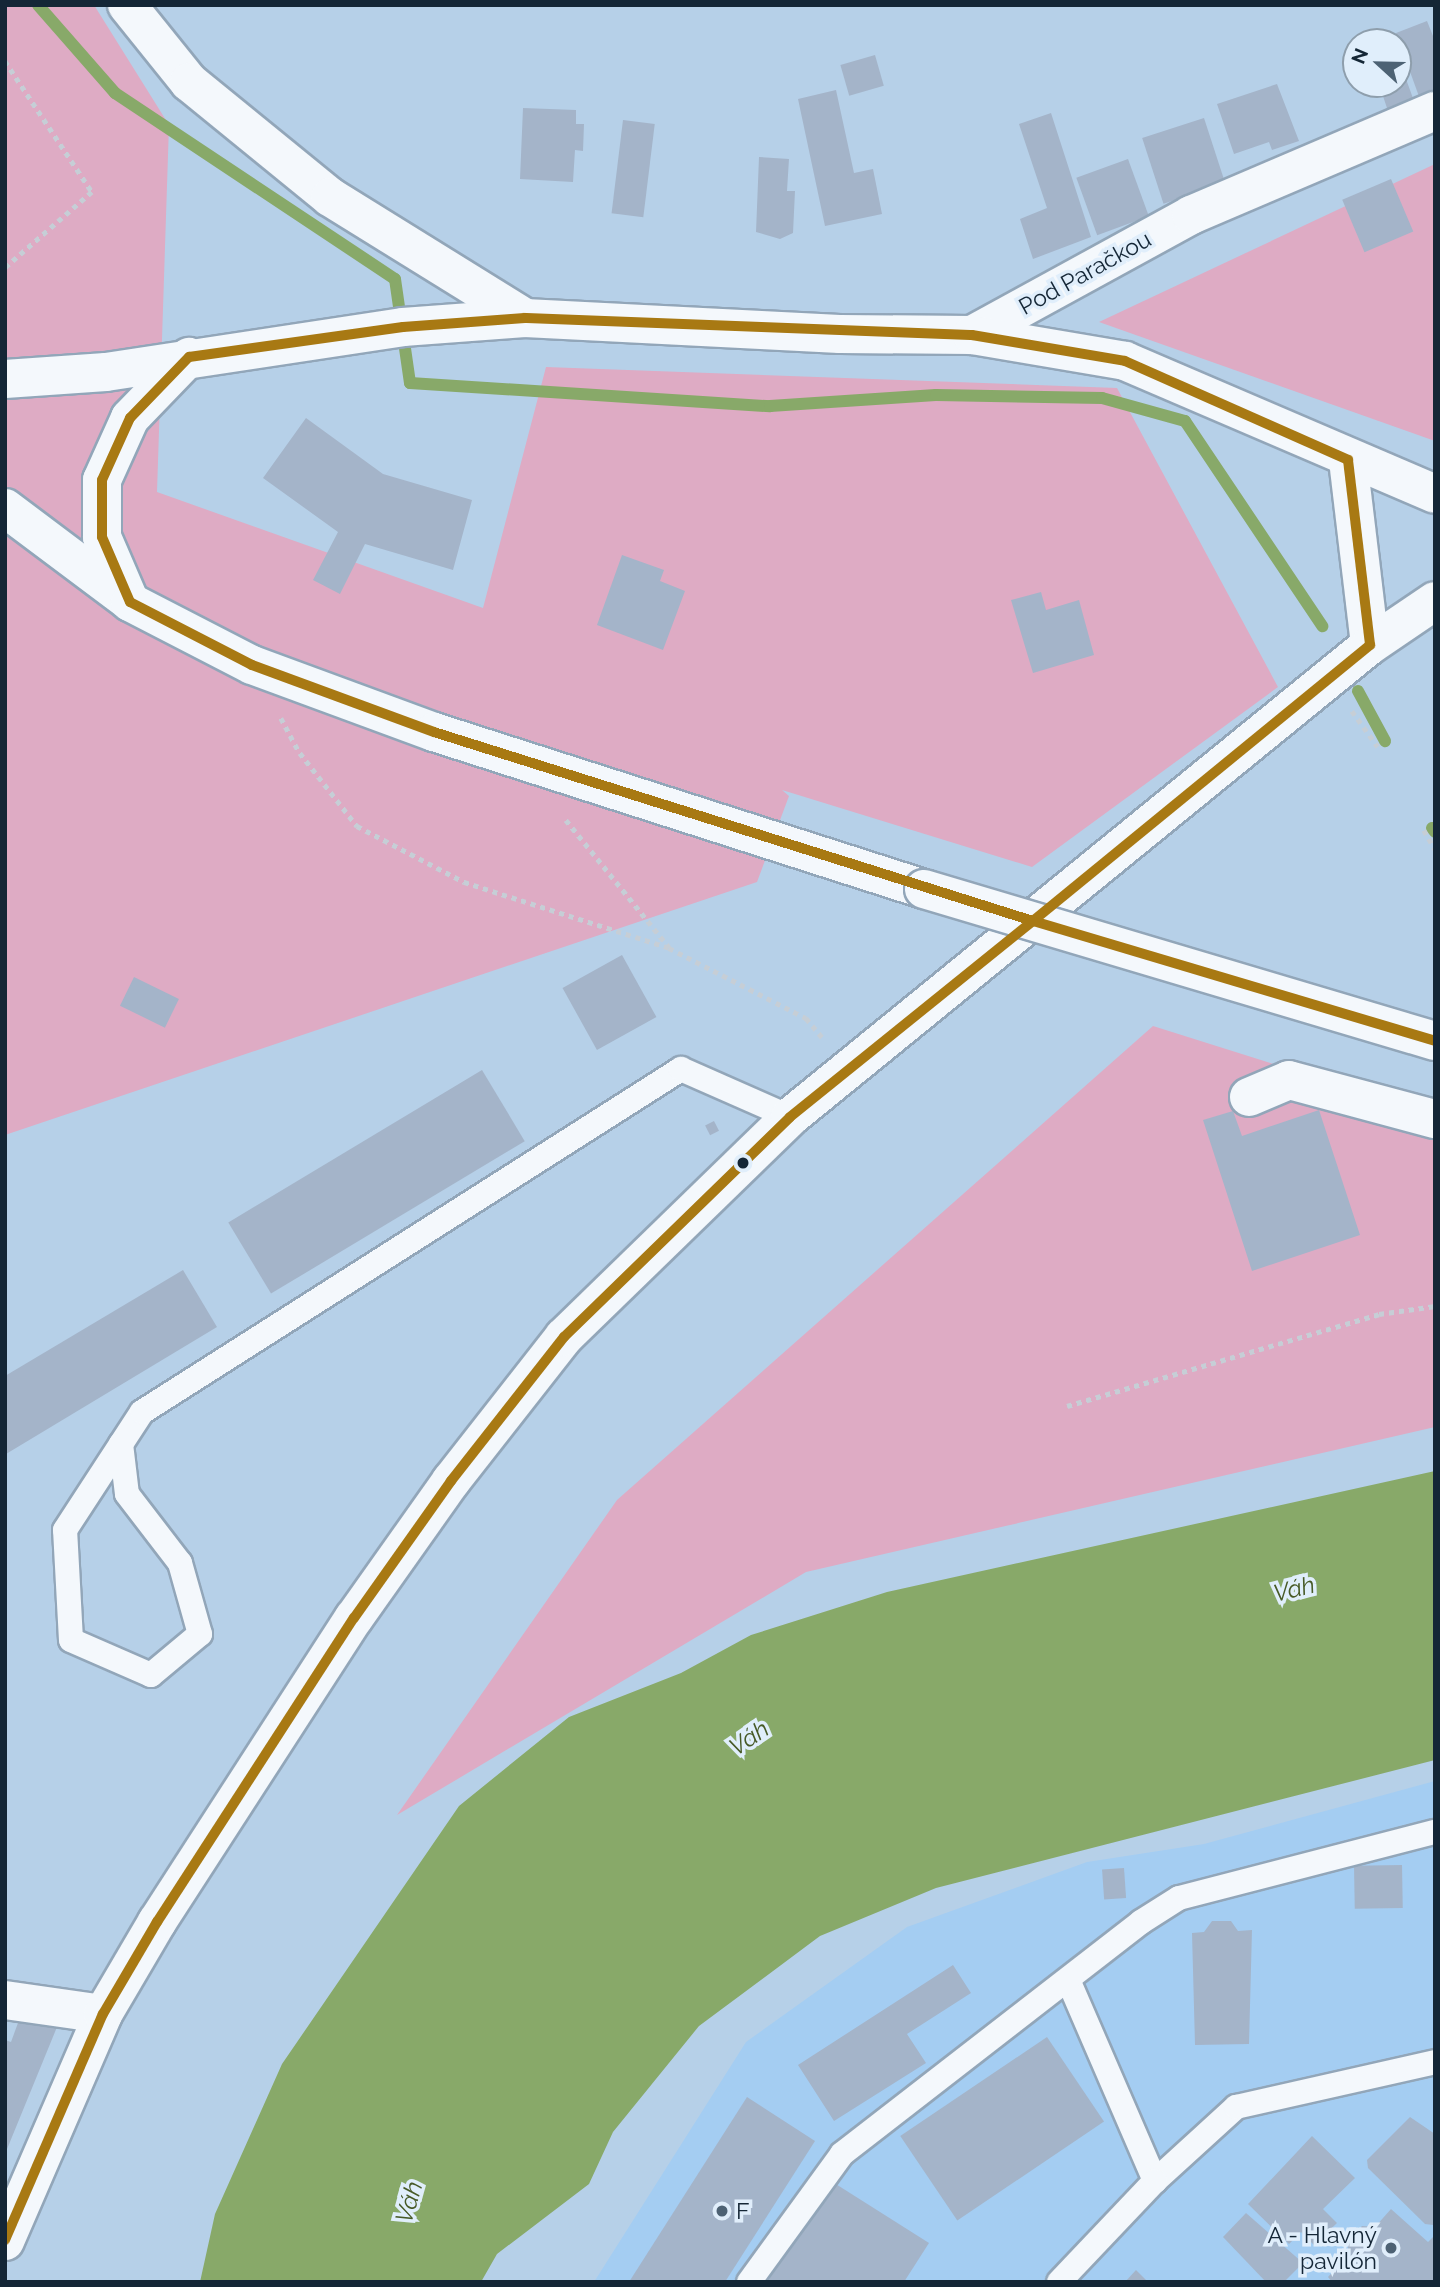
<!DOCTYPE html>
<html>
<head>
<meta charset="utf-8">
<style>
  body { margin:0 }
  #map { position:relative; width:1440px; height:2287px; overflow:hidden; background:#b6d0e8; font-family:Raleway,sans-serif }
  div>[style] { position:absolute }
  .built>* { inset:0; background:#a4cdf2 }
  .green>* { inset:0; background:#deabc4 }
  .water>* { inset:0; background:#88a969 }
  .stream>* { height:12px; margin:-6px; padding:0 6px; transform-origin:6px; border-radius:6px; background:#88a969 }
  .building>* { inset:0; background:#a4b4c9; transform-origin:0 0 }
  .path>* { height:4.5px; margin-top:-2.25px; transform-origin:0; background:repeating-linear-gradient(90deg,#c6ced6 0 5px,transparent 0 10px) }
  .roads { filter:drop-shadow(2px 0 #92a6b9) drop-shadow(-2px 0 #92a6b9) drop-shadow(0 2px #92a6b9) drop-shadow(0 -2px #92a6b9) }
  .service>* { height:24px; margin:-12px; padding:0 12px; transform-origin:12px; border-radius:12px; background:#f4f8fc }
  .minor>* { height:38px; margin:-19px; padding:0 19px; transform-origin:19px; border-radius:19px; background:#f4f8fc }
  .tertiary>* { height:38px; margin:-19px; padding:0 19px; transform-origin:19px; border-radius:19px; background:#f4f8fc }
  .primary>* { height:38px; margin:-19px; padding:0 19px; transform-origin:19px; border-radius:19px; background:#f4f8fc }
  .bridges { filter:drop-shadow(2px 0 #92a6b9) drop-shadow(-2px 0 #92a6b9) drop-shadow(0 2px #92a6b9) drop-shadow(0 -2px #92a6b9) }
  .primary-bridge>* { height:38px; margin:-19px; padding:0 19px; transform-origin:19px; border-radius:19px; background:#f4f8fc }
  .bus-1>* { height:10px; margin:-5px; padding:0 5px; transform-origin:5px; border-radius:5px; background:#a87913 }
  .dots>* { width:19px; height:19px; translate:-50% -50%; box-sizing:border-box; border:4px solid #e0eefb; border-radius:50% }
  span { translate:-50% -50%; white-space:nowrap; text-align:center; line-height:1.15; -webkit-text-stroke:7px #e0eefb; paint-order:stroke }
  .street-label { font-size:23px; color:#142636 }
  .poi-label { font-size:23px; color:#142636 }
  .left { translate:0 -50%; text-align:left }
  .right { translate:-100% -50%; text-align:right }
  .water-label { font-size:24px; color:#475a27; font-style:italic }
  .frame { position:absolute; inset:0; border:7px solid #142636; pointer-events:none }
  .north { position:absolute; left:1342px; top:28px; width:70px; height:70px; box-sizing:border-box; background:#e0eefb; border:2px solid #8e9eac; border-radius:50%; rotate:292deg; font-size:19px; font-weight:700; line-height:28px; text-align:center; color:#142636 }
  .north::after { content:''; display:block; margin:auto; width:24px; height:32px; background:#4d6274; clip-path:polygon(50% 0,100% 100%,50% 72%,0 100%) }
</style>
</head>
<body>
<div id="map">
  <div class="built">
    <div style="clip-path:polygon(1435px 1781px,1435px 2282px,594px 2282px,746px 2042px,907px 1927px,1087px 1862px,1204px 1844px)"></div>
  </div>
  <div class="green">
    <div style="clip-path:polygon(5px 5px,94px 5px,169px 125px,157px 492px,483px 608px,546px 367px,1117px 388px,1278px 687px,1032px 867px,782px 790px,789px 796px,757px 882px,5px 1135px)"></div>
    <div style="clip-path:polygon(1435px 164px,1435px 441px,1099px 322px)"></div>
    <div style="clip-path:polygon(1153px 1026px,1435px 1115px,1435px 1427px,806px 1572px,397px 1815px,617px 1500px)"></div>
  </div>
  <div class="water">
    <div style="clip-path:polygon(1435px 1471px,1435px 1760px,936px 1888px,820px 1936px,699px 2026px,613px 2132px,589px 2184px,497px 2254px,481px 2282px,200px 2282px,215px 2214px,282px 2064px,459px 1806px,569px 1717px,681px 1673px,751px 1635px,887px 1592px)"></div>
  </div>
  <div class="stream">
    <div style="left:38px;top:5px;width:117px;rotate:48.8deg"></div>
    <div style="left:115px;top:93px;width:336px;rotate:33.6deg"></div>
    <div style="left:395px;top:279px;width:105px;rotate:81.8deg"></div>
    <div style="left:410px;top:383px;width:361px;rotate:3.7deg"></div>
    <div style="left:770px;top:406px;width:166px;rotate:-3.8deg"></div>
    <div style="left:936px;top:395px;width:166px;rotate:1deg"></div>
    <div style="left:1102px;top:398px;width:86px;rotate:15.5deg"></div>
    <div style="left:1185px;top:421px;width:247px;rotate:56.2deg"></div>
    <div style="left:1358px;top:691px;width:57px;rotate:61.6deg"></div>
    <div style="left:1432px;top:828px;width:5px;rotate:53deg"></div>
  </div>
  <div class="building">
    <div style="clip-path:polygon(1427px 21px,1435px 41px,1435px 97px,1421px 102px,1396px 33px)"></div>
    <div style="left:875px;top:55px;width:32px;height:36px;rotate:74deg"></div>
    <div style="clip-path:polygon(1398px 57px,1414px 101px,1388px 111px,1379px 84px,1398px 84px)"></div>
    <div style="clip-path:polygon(1277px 84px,1299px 141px,1272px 150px,1269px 142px,1234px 154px,1217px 104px)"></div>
    <div style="clip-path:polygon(836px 90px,854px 173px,873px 169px,882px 214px,825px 226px,798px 99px)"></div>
    <div style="clip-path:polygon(523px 108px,576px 110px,576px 124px,584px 124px,583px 151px,575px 150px,573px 182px,520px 179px)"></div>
    <div style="clip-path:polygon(1051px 113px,1091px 237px,1033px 259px,1020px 219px,1047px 208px,1019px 124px)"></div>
    <div style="left:1204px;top:118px;width:69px;height:65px;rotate:72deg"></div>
    <div style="left:623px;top:120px;width:32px;height:94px;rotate:7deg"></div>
    <div style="clip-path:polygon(759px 157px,789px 159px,787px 191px,795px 191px,793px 233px,780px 239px,756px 232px)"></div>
    <div style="left:1128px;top:159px;width:61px;height:55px;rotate:70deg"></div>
    <div style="left:1391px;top:179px;width:57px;height:53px;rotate:67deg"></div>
    <div style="clip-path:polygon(306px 418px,383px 474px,472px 500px,453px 570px,365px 544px,340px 594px,313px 580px,338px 532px,263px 478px)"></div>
    <div style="clip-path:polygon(622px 555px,664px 570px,660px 581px,685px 591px,663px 650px,597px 625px)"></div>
    <div style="clip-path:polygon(1041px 592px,1046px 610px,1079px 600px,1094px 655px,1033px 673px,1011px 600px)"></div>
    <div style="left:622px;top:955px;width:71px;height:68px;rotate:61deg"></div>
    <div style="left:134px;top:977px;width:50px;height:32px;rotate:26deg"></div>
    <div style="left:482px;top:1070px;width:83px;height:296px;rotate:59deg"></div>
    <div style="clip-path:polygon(1319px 1110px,1360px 1235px,1252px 1271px,1203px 1120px,1233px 1111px,1242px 1136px)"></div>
    <div style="left:714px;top:1121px;width:11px;height:10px;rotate:63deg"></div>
    <div style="clip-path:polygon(183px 1270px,217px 1327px,6px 1454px,5px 1376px)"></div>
    <div style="left:1402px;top:1865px;width:43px;height:48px;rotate:89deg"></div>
    <div style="left:1124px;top:1868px;width:30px;height:22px;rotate:86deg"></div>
    <div style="clip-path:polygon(1212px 1921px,1231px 1921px,1238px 1931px,1252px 1930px,1249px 2044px,1195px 2045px,1192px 1933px,1204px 1932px)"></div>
    <div style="clip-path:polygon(953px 1965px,971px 1993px,907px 2034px,926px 2063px,834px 2121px,798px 2065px)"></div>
    <div style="clip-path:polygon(22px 2012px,57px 2027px,5px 2154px,5px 2040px,11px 2042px)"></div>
    <div style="left:1047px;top:2037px;width:102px;height:177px;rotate:56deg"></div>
    <div style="clip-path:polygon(747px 2097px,815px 2141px,725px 2282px,629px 2282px)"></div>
    <div style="clip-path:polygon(1410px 2117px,1435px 2134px,1433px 2225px,1425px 2224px,1368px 2168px,1367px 2160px)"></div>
    <div style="clip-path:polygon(1312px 2136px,1355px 2178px,1323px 2209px,1337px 2223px,1314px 2245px,1301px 2232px,1289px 2244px,1248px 2204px)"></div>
    <div style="clip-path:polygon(831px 2181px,929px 2243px,904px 2282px,767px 2282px)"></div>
    <div style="clip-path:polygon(1391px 2209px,1428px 2242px,1435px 2235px,1435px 2282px,1332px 2282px,1328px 2277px,1349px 2254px,1347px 2242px,1362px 2226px,1375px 2227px)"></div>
    <div style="clip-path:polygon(1246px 2213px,1303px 2263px,1284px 2282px,1266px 2282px,1223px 2237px)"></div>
    <div style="clip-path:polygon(1136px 2270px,1148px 2282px,1125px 2282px)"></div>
  </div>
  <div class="path">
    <div style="left:5px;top:61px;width:157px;rotate:56.4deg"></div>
    <div style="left:92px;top:192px;width:116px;rotate:138.9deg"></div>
    <div style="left:1352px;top:711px;width:44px;rotate:54.2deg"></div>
    <div style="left:281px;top:718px;width:40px;rotate:62deg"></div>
    <div style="left:300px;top:753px;width:93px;rotate:52deg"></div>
    <div style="left:357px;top:826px;width:121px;rotate:27.6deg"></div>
    <div style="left:464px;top:882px;width:215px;rotate:17.8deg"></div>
    <div style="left:669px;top:948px;width:154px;rotate:27.1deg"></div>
    <div style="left:806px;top:1018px;width:26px;rotate:50deg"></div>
    <div style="left:566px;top:820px;width:164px;rotate:51deg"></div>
    <div style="left:1424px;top:830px;width:22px;rotate:60deg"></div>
    <div style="left:1067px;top:1406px;width:325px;rotate:-16.4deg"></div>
    <div style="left:1379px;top:1314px;width:57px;rotate:-8.1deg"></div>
  </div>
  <div class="roads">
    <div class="service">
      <div style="left:121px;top:1444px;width:50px;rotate:83.2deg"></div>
      <div style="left:127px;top:1494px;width:87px;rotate:52.5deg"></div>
      <div style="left:180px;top:1563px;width:74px;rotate:74.3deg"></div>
      <div style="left:200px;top:1634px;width:64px;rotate:140.1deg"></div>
      <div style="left:151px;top:1675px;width:87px;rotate:-156.4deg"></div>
      <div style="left:71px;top:1640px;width:110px;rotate:-93.1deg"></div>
      <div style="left:65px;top:1530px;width:141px;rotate:-56.9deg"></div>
      <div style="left:142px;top:1412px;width:639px;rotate:-32.47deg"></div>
      <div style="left:681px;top:1069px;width:119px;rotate:23.8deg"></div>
      <div style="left:1069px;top:1982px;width:217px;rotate:66.6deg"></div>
      <div style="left:1155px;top:2181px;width:110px;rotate:-42.4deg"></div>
      <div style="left:1236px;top:2107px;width:204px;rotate:-12.7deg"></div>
      <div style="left:749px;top:2282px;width:158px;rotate:-54deg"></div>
      <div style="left:842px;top:2154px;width:378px;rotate:-37.8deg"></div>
      <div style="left:1141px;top:1922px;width:45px;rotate:-32.3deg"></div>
      <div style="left:1179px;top:1898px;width:264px;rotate:-14.5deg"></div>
      <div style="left:1059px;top:2282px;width:139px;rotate:-46.5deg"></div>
    </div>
    <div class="minor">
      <div style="left:127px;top:5px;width:99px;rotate:51.2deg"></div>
      <div style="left:189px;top:82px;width:182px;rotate:39.2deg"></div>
      <div style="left:330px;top:197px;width:229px;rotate:31.8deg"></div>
      <div style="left:972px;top:335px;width:250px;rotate:-28.7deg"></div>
      <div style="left:1191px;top:215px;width:265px;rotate:-23.1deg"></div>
      <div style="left:1348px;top:460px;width:186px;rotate:83.2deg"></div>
      <div style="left:130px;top:602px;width:71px;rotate:-113.3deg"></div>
      <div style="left:102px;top:537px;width:57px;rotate:-90deg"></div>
      <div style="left:102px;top:480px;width:68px;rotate:-65.7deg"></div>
      <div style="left:130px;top:418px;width:85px;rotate:-46deg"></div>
      <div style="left:1249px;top:1097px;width:43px;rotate:-23deg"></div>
      <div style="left:1289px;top:1080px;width:151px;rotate:15deg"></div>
      <div style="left:5px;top:2000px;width:99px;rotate:8.1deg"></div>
      <div style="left:5px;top:2241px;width:247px;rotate:-66.6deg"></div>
      <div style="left:103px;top:2014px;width:107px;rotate:-59.6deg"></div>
      <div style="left:157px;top:1922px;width:362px;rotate:-57.1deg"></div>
      <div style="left:354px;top:1618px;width:168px;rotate:-54.7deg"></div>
      <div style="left:451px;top:1481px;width:183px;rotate:-51.9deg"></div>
      <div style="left:564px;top:1337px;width:315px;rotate:-44.2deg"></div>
      <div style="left:790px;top:1117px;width:748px;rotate:-39.14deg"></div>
      <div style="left:1370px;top:645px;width:78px;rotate:-34.1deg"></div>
    </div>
    <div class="tertiary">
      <div style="left:5px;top:379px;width:101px;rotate:-4deg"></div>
      <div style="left:106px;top:372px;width:300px;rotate:-8.6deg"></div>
      <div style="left:403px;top:327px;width:122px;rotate:-4.2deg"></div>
      <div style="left:525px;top:318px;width:315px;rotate:2.9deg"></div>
      <div style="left:840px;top:334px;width:132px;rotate:0.4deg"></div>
      <div style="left:972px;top:335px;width:155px;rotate:9.6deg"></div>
      <div style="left:1125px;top:361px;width:337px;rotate:23.2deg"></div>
    </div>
    <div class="primary">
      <div style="left:5px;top:508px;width:156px;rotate:36.9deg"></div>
      <div style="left:130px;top:602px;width:137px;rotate:27.3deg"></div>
      <div style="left:252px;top:665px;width:194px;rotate:20.2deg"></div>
      <div style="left:434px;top:732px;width:515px;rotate:17.77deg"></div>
    </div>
  </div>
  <div class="bridges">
    <div class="primary-bridge">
      <div style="left:924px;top:889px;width:533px;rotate:16.57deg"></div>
    </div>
  </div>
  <div class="bus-1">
    <div style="left:525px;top:318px;width:447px;rotate:2.2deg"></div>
    <div style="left:972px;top:335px;width:155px;rotate:9.6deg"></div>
    <div style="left:1125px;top:361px;width:244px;rotate:23.9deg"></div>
    <div style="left:1348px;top:460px;width:186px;rotate:83.2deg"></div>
    <div style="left:1370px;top:645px;width:436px;rotate:140.7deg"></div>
    <div style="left:1033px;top:921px;width:628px;rotate:-162.49deg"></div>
    <div style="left:434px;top:732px;width:194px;rotate:-159.8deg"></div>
    <div style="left:252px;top:665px;width:137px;rotate:-152.7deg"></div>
    <div style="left:130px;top:602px;width:71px;rotate:-113.3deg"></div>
    <div style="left:102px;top:537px;width:57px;rotate:-90deg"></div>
    <div style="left:102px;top:480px;width:68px;rotate:-65.7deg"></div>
    <div style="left:130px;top:418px;width:85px;rotate:-46deg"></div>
    <div style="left:189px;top:357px;width:216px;rotate:-8deg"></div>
    <div style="left:403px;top:327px;width:122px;rotate:-4.2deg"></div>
    <div style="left:1033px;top:921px;width:420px;rotate:16.6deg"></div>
    <div style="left:5px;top:2240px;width:246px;rotate:-66.6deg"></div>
    <div style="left:103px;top:2014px;width:107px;rotate:-59.6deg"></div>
    <div style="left:157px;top:1922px;width:362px;rotate:-57.1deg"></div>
    <div style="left:354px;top:1618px;width:168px;rotate:-54.7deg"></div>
    <div style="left:451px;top:1481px;width:183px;rotate:-51.9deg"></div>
    <div style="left:564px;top:1337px;width:315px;rotate:-44.2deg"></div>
    <div style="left:790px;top:1117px;width:312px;rotate:-38.9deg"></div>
  </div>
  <div class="dots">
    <div style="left:743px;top:1163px;background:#142636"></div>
    <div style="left:722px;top:2211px;background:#4d6274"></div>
    <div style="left:1391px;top:2248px;background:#4d6274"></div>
  </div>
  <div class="street-label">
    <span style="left:1085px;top:273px;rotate:-29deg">Pod Paračkou</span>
  </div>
  <div class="poi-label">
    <span class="left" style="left:736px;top:2211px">F</span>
    <span class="right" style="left:1377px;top:2248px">A - Hlavný<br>pavilón</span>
  </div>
  <div class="water-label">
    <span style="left:1294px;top:1589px;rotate:-14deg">Váh</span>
    <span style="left:749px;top:1738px;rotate:-34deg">Váh</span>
    <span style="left:409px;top:2202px;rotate:-74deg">Váh</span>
  </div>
  <div class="frame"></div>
  <div class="north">N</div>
</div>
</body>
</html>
